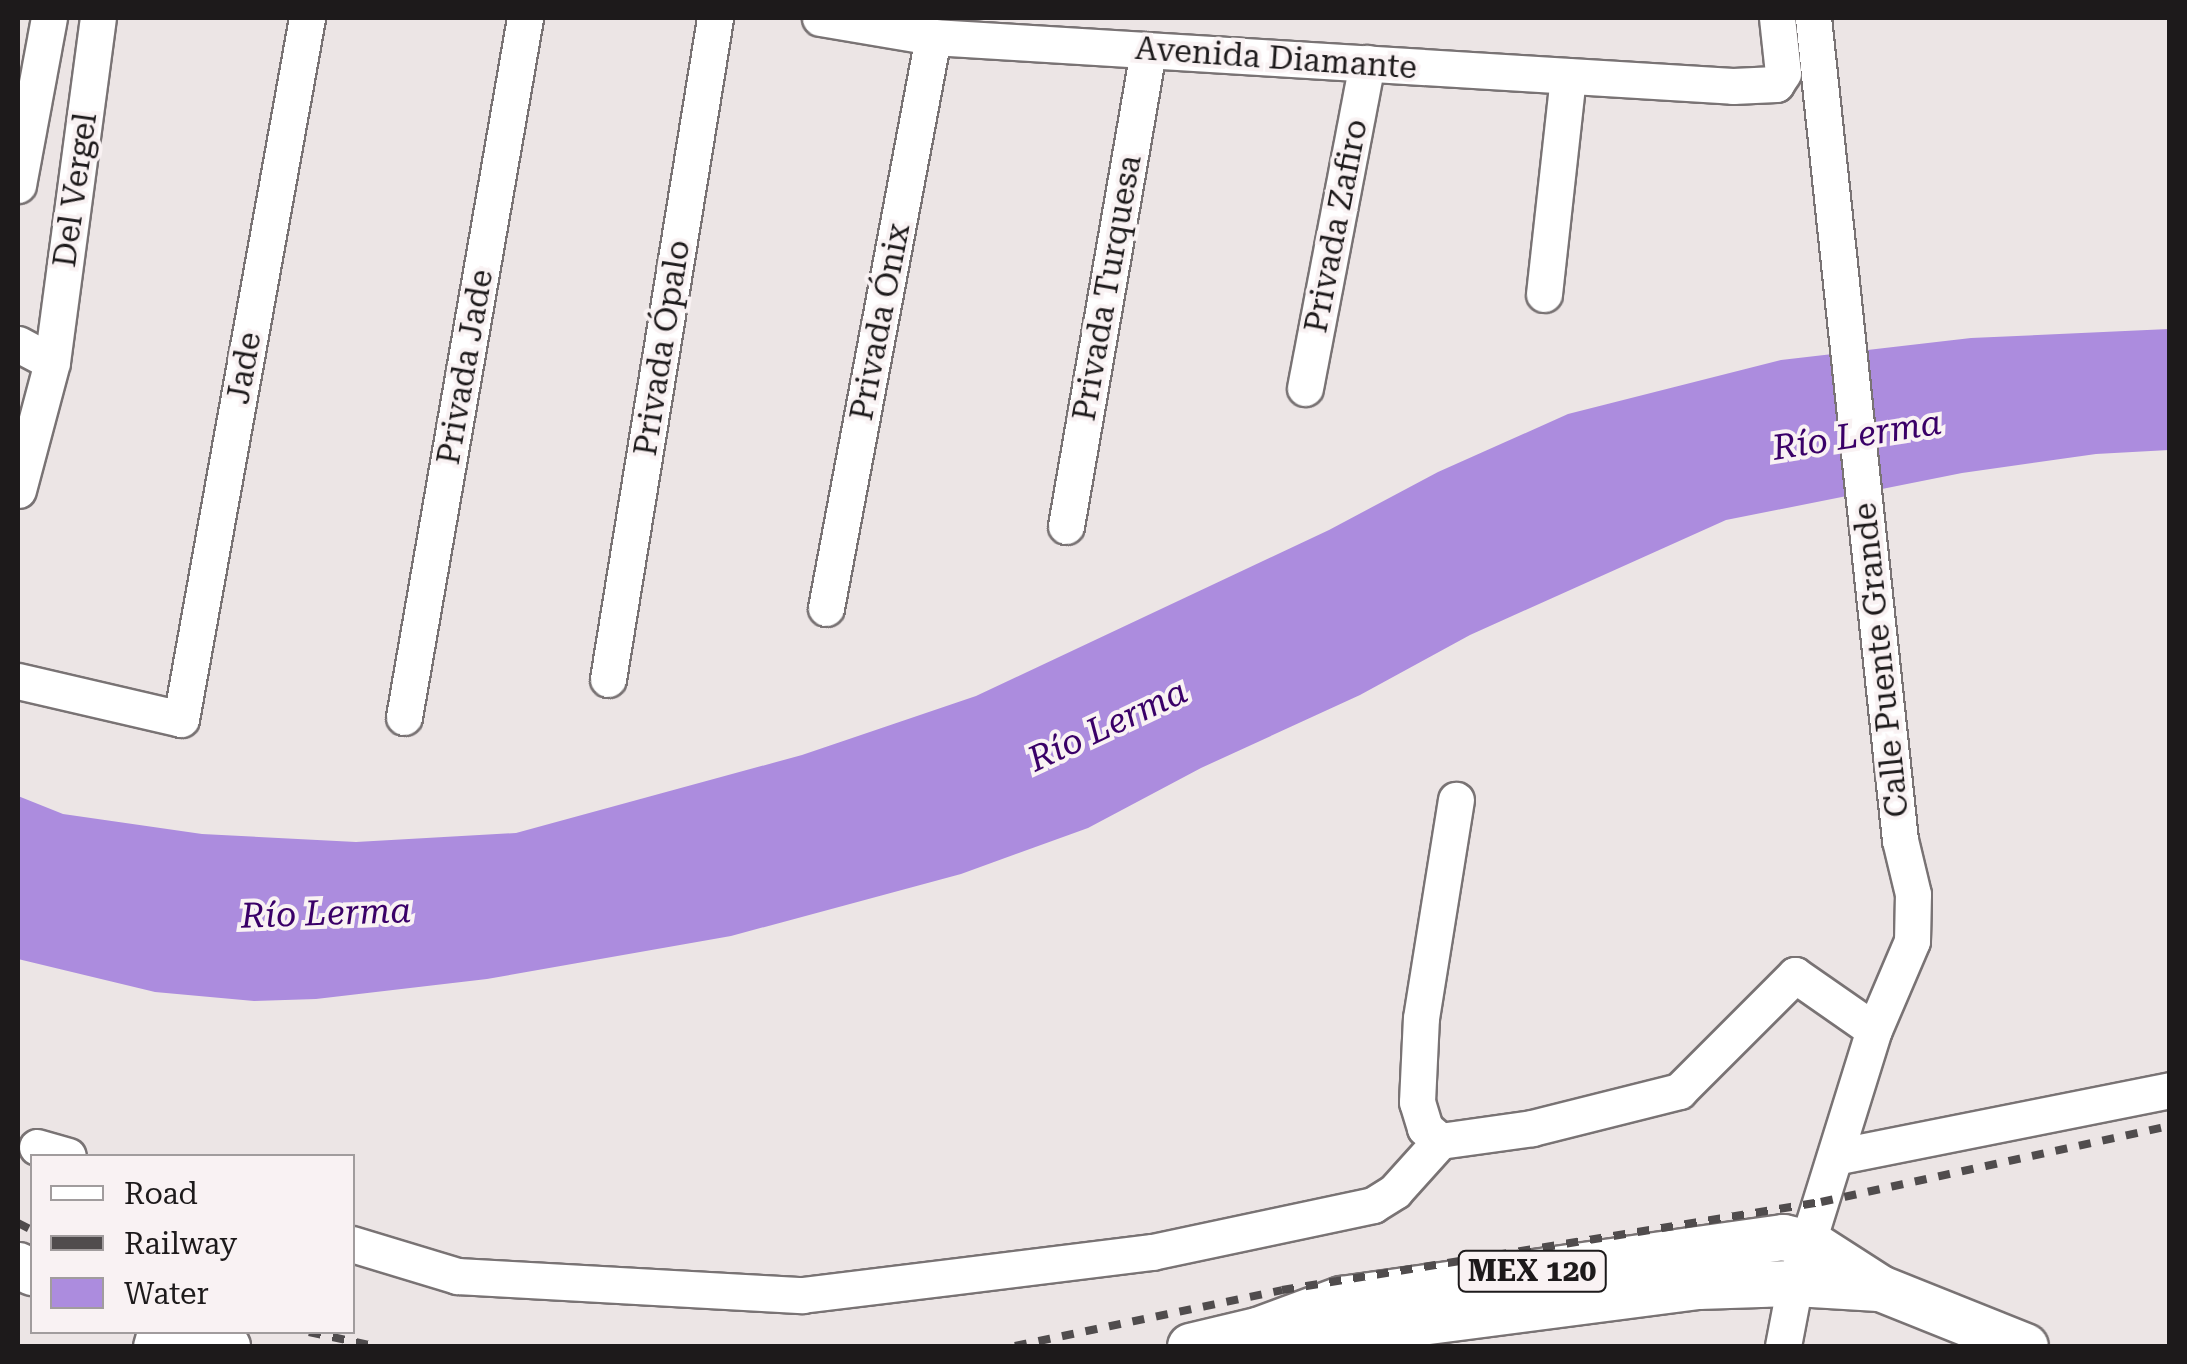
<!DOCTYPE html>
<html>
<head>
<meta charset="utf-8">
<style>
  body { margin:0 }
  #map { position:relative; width:2187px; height:1364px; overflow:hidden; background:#ece5e5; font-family:"Roboto Serif",serif }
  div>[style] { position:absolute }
  .water>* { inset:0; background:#ac8cde }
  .roads { filter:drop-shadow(2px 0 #797374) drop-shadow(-2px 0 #797374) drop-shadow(0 2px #797374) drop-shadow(0 -2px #797374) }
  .minor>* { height:35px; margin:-17.5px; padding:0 17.5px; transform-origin:17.5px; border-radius:17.5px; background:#fff }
  .major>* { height:45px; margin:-22.5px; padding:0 22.5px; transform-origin:22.5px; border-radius:22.5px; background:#fff }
  .rail>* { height:8px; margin-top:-4px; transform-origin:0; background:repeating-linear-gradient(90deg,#504c4d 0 12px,transparent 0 24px) }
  span { translate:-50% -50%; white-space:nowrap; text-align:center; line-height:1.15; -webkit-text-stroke:8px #f9f2f3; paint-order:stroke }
  .shield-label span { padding:2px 8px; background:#f9f2f3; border:2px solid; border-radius:8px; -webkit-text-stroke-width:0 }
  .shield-label { font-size:30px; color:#1d1a1b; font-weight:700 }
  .street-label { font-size:32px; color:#1d1a1b }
  .water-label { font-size:35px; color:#3a0068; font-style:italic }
  .frame { position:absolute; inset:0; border:20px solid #1d1a1b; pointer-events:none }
  .legend { position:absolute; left:30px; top:1154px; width:325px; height:180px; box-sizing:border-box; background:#f9f2f3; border:2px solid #a19c9d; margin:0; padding:12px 18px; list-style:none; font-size:30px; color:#1d1a1b }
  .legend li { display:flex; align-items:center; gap:20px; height:50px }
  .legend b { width:50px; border:2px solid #a19c9d }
</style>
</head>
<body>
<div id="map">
  <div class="water">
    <div style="clip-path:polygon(2169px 329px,2169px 450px,2096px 454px,1962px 473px,1726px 520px,1470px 635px,1360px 695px,1201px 768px,1088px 828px,961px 874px,731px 936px,487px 979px,316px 999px,254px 1001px,155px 992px,18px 959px,18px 796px,63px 814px,202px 834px,356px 842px,516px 833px,802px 755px,976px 696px,1329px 530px,1438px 472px,1568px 414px,1781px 360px,1971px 338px)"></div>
  </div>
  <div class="roads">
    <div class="minor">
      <div style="left:820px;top:18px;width:115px;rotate:9.5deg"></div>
      <div style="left:933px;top:37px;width:801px;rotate:3.5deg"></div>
      <div style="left:1733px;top:86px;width:43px;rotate:-2.7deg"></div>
      <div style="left:1776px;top:84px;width:13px;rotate:-58deg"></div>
      <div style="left:1783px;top:73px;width:55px;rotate:-96.2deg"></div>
      <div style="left:18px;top:185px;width:170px;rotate:-79.5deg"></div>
      <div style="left:1544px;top:294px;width:219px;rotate:-83.7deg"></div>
      <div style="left:18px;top:344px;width:38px;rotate:28deg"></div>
      <div style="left:1305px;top:388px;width:331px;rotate:-79.2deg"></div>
      <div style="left:18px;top:490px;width:132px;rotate:-75.1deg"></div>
      <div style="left:52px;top:362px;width:347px;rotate:-82.4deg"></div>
      <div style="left:1066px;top:526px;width:483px;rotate:-80.2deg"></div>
      <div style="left:826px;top:608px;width:581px;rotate:-79.39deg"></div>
      <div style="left:608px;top:679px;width:670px;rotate:-80.8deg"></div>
      <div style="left:18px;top:681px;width:167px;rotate:13.1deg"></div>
      <div style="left:181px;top:719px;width:712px;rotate:-79.81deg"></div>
      <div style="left:404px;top:717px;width:709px;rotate:-80.18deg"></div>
      <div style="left:1440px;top:1141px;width:20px;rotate:-139deg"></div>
      <div style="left:1425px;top:1128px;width:27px;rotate:-107deg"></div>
      <div style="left:1417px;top:1102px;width:84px;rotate:-87.3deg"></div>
      <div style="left:1421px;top:1018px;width:221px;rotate:-80.9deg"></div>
      <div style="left:37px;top:1147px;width:32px;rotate:16deg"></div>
      <div style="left:1835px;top:1157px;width:342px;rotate:-11.3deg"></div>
      <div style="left:352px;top:1244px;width:110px;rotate:16.9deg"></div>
      <div style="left:457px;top:1276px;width:346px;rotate:3.2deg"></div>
      <div style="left:802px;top:1295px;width:353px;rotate:-7deg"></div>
      <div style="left:1152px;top:1252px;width:226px;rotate:-12deg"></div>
      <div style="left:1373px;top:1205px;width:26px;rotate:-32deg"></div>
      <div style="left:1395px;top:1191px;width:67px;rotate:-48deg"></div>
      <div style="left:1440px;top:1141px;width:93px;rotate:-8deg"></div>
      <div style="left:1532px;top:1128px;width:152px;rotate:-14.1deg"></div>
      <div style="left:1679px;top:1091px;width:164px;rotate:-45deg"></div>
      <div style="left:1795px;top:975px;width:96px;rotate:34.8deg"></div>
      <div style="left:151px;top:1346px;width:15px;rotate:-74deg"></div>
      <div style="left:1783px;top:1346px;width:64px;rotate:-79.2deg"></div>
      <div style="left:1795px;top:1283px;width:265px;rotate:-72.7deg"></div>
      <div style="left:1874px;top:1030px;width:97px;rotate:-66.9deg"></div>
      <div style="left:1912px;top:941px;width:47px;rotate:-88.8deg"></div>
      <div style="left:1913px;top:894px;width:56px;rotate:-103.5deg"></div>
      <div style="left:1900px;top:840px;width:827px;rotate:-96.04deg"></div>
    </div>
    <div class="major">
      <div style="left:18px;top:1265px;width:16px;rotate:27deg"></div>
      <div style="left:1280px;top:1331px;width:56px;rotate:2deg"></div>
      <div style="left:1336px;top:1333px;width:365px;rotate:-7.4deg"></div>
      <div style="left:1698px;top:1286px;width:97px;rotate:-1.8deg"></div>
      <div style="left:1795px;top:1283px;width:83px;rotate:3.4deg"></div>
      <div style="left:176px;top:1332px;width:53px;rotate:15.4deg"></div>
      <div style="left:1190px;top:1346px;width:69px;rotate:-13.4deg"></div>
      <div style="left:1257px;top:1330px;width:90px;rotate:-20.3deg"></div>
      <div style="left:1341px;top:1299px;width:446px;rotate:-8deg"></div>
      <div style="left:1783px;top:1237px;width:28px;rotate:13deg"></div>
      <div style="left:1810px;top:1243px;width:83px;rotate:32.7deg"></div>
      <div style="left:1880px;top:1288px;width:156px;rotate:21.8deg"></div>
    </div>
  </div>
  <div class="rail">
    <div style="left:18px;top:1223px;width:16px;rotate:27deg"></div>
    <div style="left:309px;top:1332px;width:66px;rotate:12.2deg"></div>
    <div style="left:1015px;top:1346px;width:273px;rotate:-11.8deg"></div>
    <div style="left:1282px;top:1290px;width:546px;rotate:-9.27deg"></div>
    <div style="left:1821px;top:1202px;width:357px;rotate:-12.3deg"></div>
  </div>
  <div class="shield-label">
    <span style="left:1532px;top:1271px">MEX 120</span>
  </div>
  <div class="street-label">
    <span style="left:1276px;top:58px;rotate:4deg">Avenida Diamante</span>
    <span style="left:75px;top:190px;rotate:-82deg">Del Vergel</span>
    <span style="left:1336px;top:226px;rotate:-79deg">Privada Zafiro</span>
    <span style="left:1107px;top:288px;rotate:-80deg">Privada Turquesa</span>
    <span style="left:880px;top:322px;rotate:-79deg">Privada Ónix</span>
    <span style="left:662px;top:348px;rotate:-81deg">Privada Ópalo</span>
    <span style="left:465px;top:367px;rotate:-80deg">Privada Jade</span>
    <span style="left:244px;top:368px;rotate:-80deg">Jade</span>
    <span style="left:1881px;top:660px;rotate:-96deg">Calle Puente Grande</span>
  </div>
  <div class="water-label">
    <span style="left:1857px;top:436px;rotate:-9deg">Río Lerma</span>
    <span style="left:1108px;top:726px;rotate:-25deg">Río Lerma</span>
    <span style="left:326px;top:914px;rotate:-2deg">Río Lerma</span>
  </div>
  <div class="frame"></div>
  <ul class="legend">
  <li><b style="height:12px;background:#fff"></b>Road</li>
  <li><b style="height:12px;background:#504c4d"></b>Railway</li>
  <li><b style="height:28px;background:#ac8cde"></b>Water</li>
  </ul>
</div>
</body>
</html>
